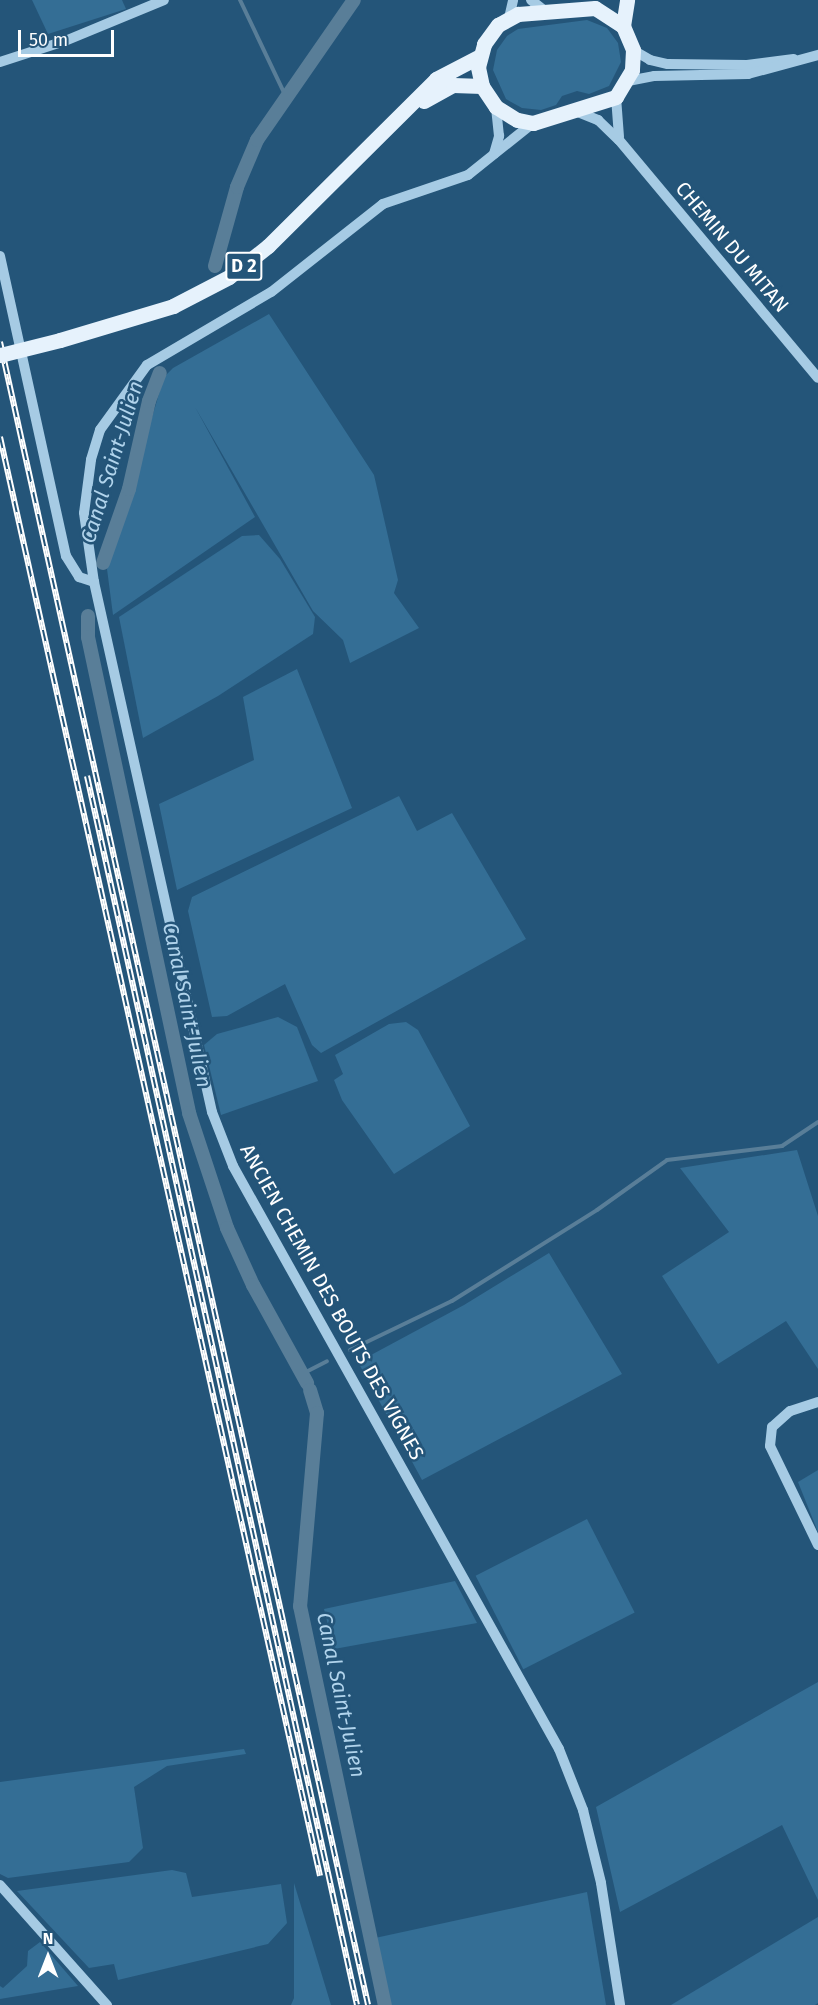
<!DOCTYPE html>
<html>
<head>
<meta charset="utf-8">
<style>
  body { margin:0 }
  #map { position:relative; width:818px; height:2005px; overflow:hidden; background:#245579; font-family:"Fira Sans",sans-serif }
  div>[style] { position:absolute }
  .green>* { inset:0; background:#346e95; transform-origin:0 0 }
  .stream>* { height:4px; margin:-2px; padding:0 2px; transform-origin:2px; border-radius:2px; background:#597e98 }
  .canal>* { height:14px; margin:-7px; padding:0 7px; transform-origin:7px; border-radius:7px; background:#597e98 }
  .minor>* { height:10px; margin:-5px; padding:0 5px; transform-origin:5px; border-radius:5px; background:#a6cbe4 }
  .major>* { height:15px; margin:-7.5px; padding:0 7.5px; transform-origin:7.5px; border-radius:7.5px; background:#e6f2fc }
  .rail>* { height:6px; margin-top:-3px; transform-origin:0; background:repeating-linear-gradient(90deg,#245579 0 11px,#fff 0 22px); box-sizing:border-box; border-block:2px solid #fff }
  .major-bridge>* { height:15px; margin:-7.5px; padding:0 7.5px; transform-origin:7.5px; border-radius:7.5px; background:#e6f2fc }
  span { translate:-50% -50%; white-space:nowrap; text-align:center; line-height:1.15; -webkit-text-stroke:5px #245579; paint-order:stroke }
  .shield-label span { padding:2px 4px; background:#245579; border:2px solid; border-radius:4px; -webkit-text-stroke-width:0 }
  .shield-label { font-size:18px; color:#fff; font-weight:700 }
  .street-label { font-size:20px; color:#fff }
  .water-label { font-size:21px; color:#b1d4ec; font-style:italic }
  .north { position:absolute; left:18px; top:1927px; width:60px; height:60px; -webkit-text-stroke:4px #245579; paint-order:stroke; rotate:0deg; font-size:16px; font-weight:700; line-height:24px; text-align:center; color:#fff }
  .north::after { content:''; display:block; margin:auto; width:21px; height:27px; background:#fff; clip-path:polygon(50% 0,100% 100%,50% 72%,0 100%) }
  .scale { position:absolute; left:18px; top:30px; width:96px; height:27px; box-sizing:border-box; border:3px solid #fff; border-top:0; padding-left:8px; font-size:18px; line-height:21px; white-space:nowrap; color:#fff; -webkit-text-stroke:4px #245579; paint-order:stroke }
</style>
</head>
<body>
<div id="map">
  <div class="green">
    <div style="clip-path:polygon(32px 0,122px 0,126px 9px,48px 34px)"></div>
    <div style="clip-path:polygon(587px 20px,607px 28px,618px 43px,621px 62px,609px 86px,589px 94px,577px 91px,562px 96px,556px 105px,541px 110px,522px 108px,506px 99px,493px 70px,497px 50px,507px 36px,518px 29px)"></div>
    <div style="clip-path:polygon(269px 314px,374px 475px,398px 580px,394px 593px,419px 628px,350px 663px,343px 640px,313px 611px,195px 407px,255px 517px,113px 615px,107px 569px,164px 377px,173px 368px)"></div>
    <div style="clip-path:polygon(259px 535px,280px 559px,315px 617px,313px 634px,218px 696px,143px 738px,119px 617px,242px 536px)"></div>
    <div style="clip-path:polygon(297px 669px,352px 808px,177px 890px,159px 804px,254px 760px,243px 697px)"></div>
    <div style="clip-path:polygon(399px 796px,417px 831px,452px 813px,526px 939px,321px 1053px,312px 1045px,285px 984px,227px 1016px,212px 1017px,188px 911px,192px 897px)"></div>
    <div style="clip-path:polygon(278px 1017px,297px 1027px,318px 1081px,221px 1115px,204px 1045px,217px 1034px)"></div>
    <div style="clip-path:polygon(406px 1022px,418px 1030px,470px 1126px,394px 1174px,342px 1100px,334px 1080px,343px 1074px,335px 1055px,389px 1024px)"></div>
    <div style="clip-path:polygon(797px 1150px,818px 1216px,818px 1369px,786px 1321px,718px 1364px,662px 1276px,729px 1232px,680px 1168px)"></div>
    <div style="clip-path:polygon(549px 1253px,622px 1374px,422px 1480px,358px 1362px,464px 1305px)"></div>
    <div style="clip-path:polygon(818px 1470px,818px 1532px,798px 1482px)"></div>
    <div style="left:587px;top:1519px;width:105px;height:125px;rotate:63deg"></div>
    <div style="clip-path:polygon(455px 1581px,477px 1623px,334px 1649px,324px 1609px)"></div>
    <div style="clip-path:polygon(818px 1682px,818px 1900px,782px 1825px,620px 1912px,596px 1807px)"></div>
    <div style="clip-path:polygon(244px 1749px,246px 1754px,167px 1766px,134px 1787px,143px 1848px,129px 1862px,8px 1878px,0 1874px,0 1782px)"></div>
    <div style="clip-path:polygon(172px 1870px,186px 1873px,192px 1897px,281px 1884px,287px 1923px,268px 1944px,118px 1980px,114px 1964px,89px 1968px,17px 1891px)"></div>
    <div style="clip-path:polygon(294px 1883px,331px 2005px,291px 2005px,294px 1998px)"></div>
    <div style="clip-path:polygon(587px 1892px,606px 2005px,390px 2005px,375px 1938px)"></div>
    <div style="clip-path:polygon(818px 1917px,818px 2003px,815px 2005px,671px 2005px)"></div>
    <div style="clip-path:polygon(40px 1942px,78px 1986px,0 1999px,0 1986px,3px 1988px,27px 1966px,28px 1951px)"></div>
  </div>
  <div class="stream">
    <div style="left:240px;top:0;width:110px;rotate:64.6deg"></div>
    <div style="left:350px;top:1350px;width:113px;rotate:-25.7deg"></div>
    <div style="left:452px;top:1301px;width:171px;rotate:-32.1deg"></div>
    <div style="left:597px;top:1210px;width:86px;rotate:-35.5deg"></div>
    <div style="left:667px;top:1160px;width:116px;rotate:-6.9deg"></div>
    <div style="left:782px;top:1146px;width:43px;rotate:-33.7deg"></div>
    <div style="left:302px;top:1374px;width:28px;rotate:-27deg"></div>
  </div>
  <div class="canal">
    <div style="left:215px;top:266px;width:82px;rotate:-74.4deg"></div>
    <div style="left:237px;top:187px;width:51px;rotate:-66.9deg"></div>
    <div style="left:257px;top:140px;width:170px;rotate:-55.3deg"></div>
    <div style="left:103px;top:563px;width:78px;rotate:-70.6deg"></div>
    <div style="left:129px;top:489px;width:90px;rotate:-77.2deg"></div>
    <div style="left:149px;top:401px;width:30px;rotate:-69deg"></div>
    <div style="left:88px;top:616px;width:21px;rotate:90deg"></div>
    <div style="left:88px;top:637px;width:487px;rotate:78deg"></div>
    <div style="left:189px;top:1113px;width:121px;rotate:71.7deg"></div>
    <div style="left:227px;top:1228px;width:63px;rotate:65.5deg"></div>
    <div style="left:253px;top:1285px;width:112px;rotate:61.1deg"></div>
    <div style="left:310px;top:1390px;width:24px;rotate:73deg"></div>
    <div style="left:317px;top:1413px;width:194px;rotate:95deg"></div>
    <div style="left:300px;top:1606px;width:408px;rotate:78deg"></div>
  </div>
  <div class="minor">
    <div style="left:531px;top:0;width:18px;rotate:38deg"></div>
    <div style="left:509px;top:18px;width:18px;rotate:-77deg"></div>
    <div style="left:633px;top:50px;width:20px;rotate:30deg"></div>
    <div style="left:650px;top:60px;width:18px;rotate:13deg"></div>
    <div style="left:668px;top:64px;width:79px;rotate:0.7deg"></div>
    <div style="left:747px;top:65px;width:47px;rotate:-7.3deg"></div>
    <div style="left:0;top:62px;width:68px;rotate:-17.9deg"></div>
    <div style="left:65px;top:41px;width:107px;rotate:-22.5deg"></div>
    <div style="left:628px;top:81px;width:26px;rotate:-11deg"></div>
    <div style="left:654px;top:76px;width:94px;rotate:-1.2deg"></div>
    <div style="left:748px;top:74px;width:73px;rotate:-15.2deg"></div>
    <div style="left:616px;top:97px;width:40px;rotate:85.7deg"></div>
    <div style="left:578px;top:112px;width:22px;rotate:22deg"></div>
    <div style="left:598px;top:120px;width:29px;rotate:44deg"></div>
    <div style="left:619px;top:140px;width:310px;rotate:50.1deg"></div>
    <div style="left:533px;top:123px;width:83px;rotate:141.3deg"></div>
    <div style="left:468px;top:175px;width:90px;rotate:161.2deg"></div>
    <div style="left:383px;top:204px;width:142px;rotate:141.8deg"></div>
    <div style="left:271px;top:292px;width:144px;rotate:149.5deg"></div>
    <div style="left:147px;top:365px;width:80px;rotate:125.9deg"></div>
    <div style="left:100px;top:430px;width:31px;rotate:107deg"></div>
    <div style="left:91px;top:460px;width:53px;rotate:97.5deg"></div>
    <div style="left:84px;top:513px;width:70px;rotate:81.8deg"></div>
    <div style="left:94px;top:582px;width:543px;rotate:77.45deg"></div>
    <div style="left:212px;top:1112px;width:58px;rotate:68.7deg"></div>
    <div style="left:233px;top:1166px;width:668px;rotate:60.79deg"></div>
    <div style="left:559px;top:1749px;width:66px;rotate:68.5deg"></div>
    <div style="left:583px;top:1810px;width:75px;rotate:76.1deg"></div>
    <div style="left:601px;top:1883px;width:123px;rotate:81.1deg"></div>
    <div style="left:494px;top:154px;width:19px;rotate:-74deg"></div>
    <div style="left:499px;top:136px;width:29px;rotate:-96deg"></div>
    <div style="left:0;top:256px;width:307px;rotate:77.6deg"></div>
    <div style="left:66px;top:556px;width:25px;rotate:58deg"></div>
    <div style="left:79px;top:577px;width:16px;rotate:18deg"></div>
    <div style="left:818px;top:1402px;width:29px;rotate:162deg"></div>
    <div style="left:790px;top:1411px;width:24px;rotate:138deg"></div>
    <div style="left:772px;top:1427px;width:19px;rotate:96deg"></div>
    <div style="left:770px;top:1446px;width:110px;rotate:64.1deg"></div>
    <div style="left:0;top:1885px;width:161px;rotate:48.3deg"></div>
  </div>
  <div class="major">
    <div style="left:595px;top:8px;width:33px;rotate:33deg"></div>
    <div style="left:623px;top:26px;width:26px;rotate:67deg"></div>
    <div style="left:633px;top:50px;width:20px;rotate:93deg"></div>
    <div style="left:632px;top:70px;width:31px;rotate:121deg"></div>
    <div style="left:616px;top:97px;width:87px;rotate:162.6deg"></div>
    <div style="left:533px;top:123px;width:16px;rotate:-169deg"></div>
    <div style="left:517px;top:120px;width:25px;rotate:-148deg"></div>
    <div style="left:496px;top:107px;width:25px;rotate:-124deg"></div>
    <div style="left:482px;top:86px;width:19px;rotate:-102deg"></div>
    <div style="left:478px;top:67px;width:24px;rotate:-75deg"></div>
    <div style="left:484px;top:44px;width:24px;rotate:-54deg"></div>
    <div style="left:498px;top:25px;width:23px;rotate:-29deg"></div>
    <div style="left:518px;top:14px;width:77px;rotate:-4.5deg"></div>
    <div style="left:623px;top:26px;width:26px;rotate:-81deg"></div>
    <div style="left:424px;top:101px;width:33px;rotate:-29deg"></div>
    <div style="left:453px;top:85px;width:29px;rotate:2deg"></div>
    <div style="left:60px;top:340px;width:118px;rotate:-16.7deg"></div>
    <div style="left:173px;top:306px;width:63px;rotate:-27.4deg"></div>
    <div style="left:229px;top:277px;width:50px;rotate:-38.5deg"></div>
    <div style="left:268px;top:246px;width:237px;rotate:-44.8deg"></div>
    <div style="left:436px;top:79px;width:50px;rotate:-27.6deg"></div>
  </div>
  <div class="rail">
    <div style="left:0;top:342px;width:1703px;rotate:77.52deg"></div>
    <div style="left:0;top:437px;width:1474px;rotate:77.46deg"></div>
    <div style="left:87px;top:776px;width:1258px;rotate:77.61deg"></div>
  </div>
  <div class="major-bridge">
    <div style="left:0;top:355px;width:62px;rotate:-14deg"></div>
  </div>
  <div class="shield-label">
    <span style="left:244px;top:266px">D 2</span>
  </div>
  <div class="street-label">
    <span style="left:732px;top:247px;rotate:50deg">CHEMIN DU MITAN</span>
    <span style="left:332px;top:1302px;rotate:61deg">ANCIEN CHEMIN DES BOUTS DES VIGNES</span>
  </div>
  <div class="water-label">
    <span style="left:112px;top:462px;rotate:-73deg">Canal Saint-Julien</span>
    <span style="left:187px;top:1005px;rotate:78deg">Canal Saint-Julien</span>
    <span style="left:341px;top:1695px;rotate:78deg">Canal Saint-Julien</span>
  </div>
  <div class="north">N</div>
  <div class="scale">50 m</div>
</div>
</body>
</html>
